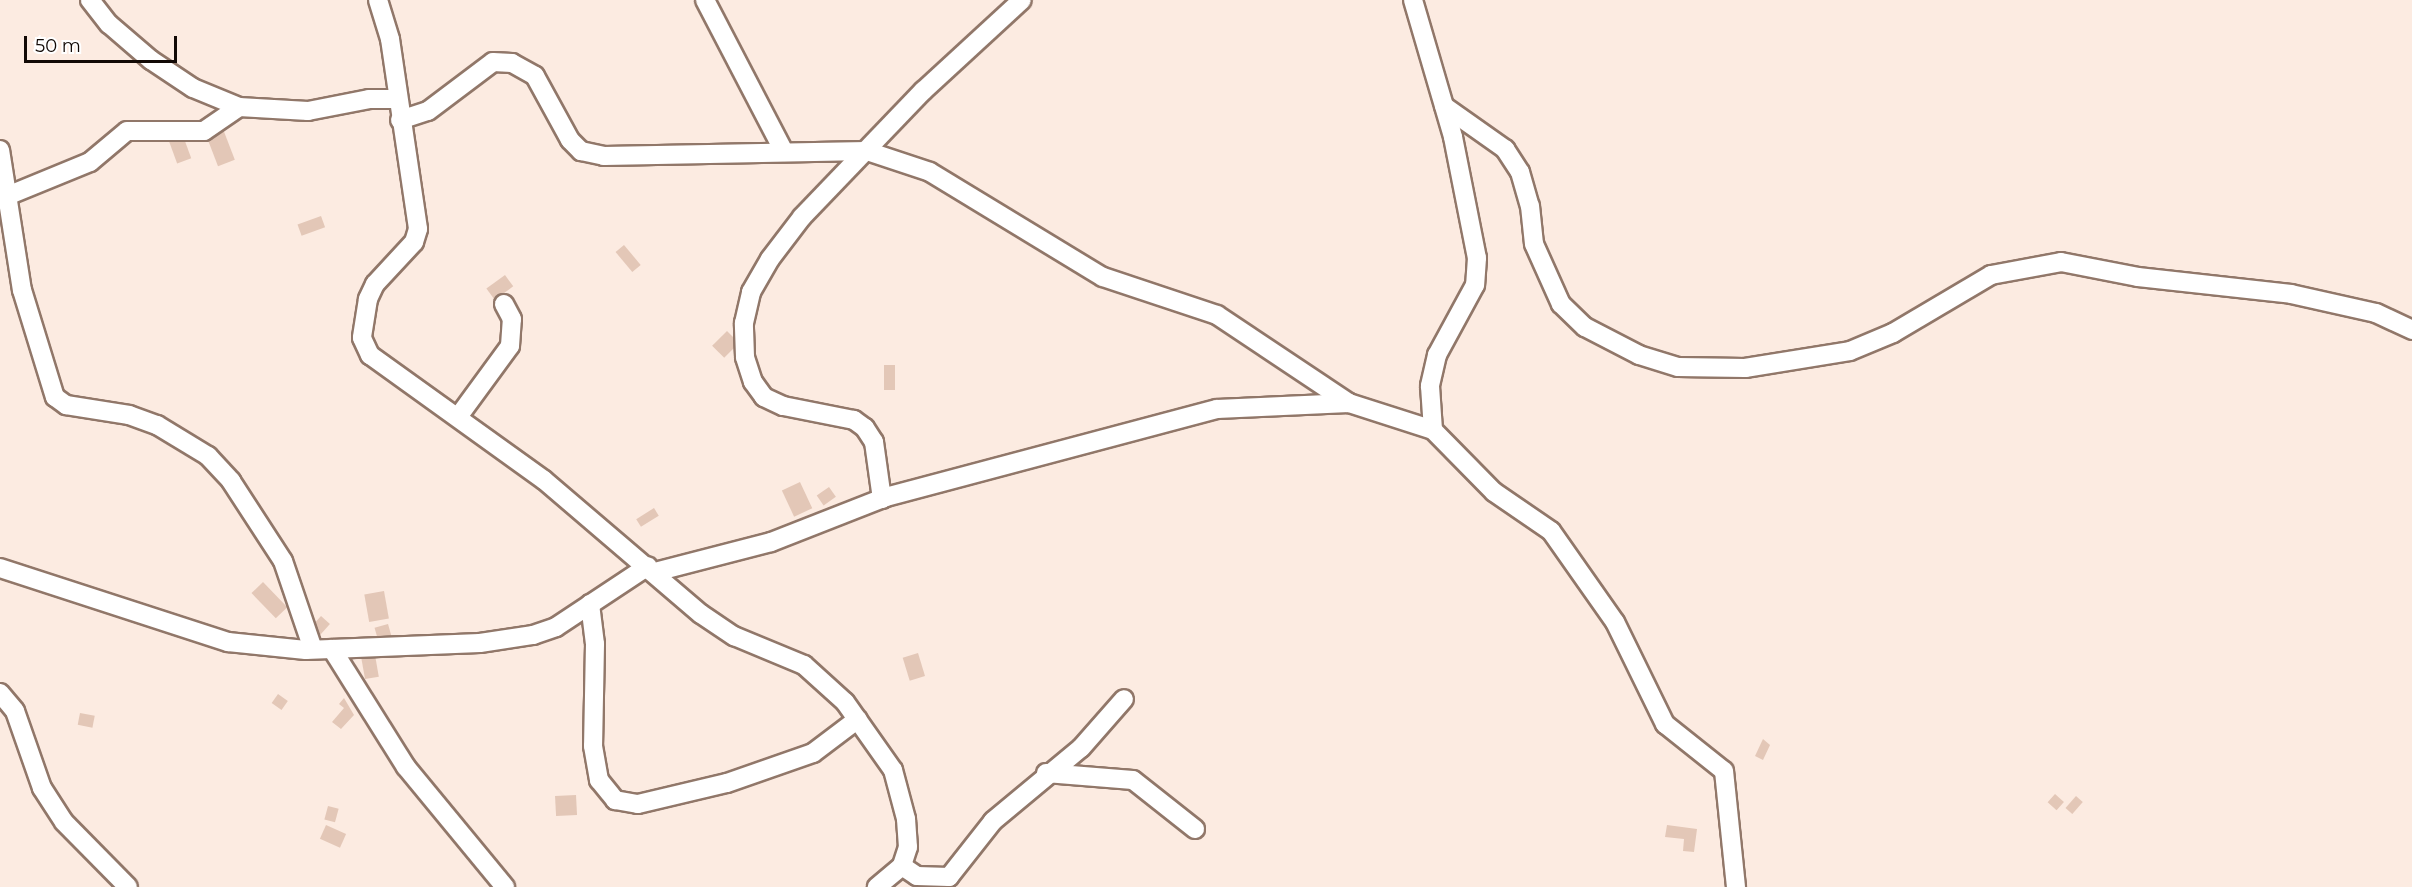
<!DOCTYPE html>
<html>
<head>
<meta charset="utf-8">
<style>
  body { margin:0 }
  #map { position:relative; width:2412px; height:887px; overflow:hidden; background:#fcebe1; font-family:Montserrat,sans-serif }
  div>[style] { position:absolute }
  .building>* { inset:0; background:#e3c7b7; transform-origin:0 0 }
  .roads { filter:drop-shadow(2px 0 #917769) drop-shadow(-2px 0 #917769) drop-shadow(0 2px #917769) drop-shadow(0 -2px #917769) }
  .minor>* { height:18px; margin:-9px; padding:0 9px; transform-origin:9px; border-radius:9px; background:#fff }
  span { translate:-50% -50%; white-space:nowrap; text-align:center; line-height:1.15; -webkit-text-stroke:6px #fff; paint-order:stroke }
  .scale { position:absolute; left:24px; top:36px; width:153px; height:27px; box-sizing:border-box; border:3px solid #120905; border-top:0; padding-left:8px; font-size:18px; line-height:21px; white-space:nowrap; color:#120905; -webkit-text-stroke:4px #fff; paint-order:stroke }
</style>
</head>
<body>
<div id="map">
  <div class="building">
    <div style="left:223px;top:129px;width:33px;height:18px;rotate:69deg"></div>
    <div style="left:182px;top:133px;width:27px;height:15px;rotate:70deg"></div>
    <div style="left:321px;top:216px;width:12px;height:25px;rotate:70deg"></div>
    <div style="left:624px;top:245px;width:26px;height:11px;rotate:50deg"></div>
    <div style="left:505px;top:275px;width:14px;height:23px;rotate:54deg"></div>
    <div style="left:727px;top:331px;width:17px;height:21px;rotate:45deg"></div>
    <div style="left:884px;top:365px;width:11px;height:25px"></div>
    <div style="left:800px;top:482px;width:29px;height:20px;rotate:65deg"></div>
    <div style="left:829px;top:487px;width:12px;height:15px;rotate:55deg"></div>
    <div style="left:654px;top:508px;width:9px;height:21px;rotate:58deg"></div>
    <div style="left:263px;top:582px;width:35px;height:16px;rotate:46deg"></div>
    <div style="left:384px;top:591px;width:28px;height:20px;rotate:80deg"></div>
    <div style="left:321px;top:616px;width:12px;height:18px;rotate:42deg"></div>
    <div style="left:388px;top:624px;width:15px;height:14px;rotate:74deg"></div>
    <div style="left:918px;top:653px;width:24px;height:16px;rotate:73deg"></div>
    <div style="left:375px;top:655px;width:22px;height:14px;rotate:80deg"></div>
    <div style="left:278px;top:694px;width:12px;height:11px;rotate:35deg"></div>
    <div style="clip-path:polygon(344px 698px,354px 715px,341px 729px,332px 722px,344px 708px,339px 704px)"></div>
    <div style="left:80px;top:713px;width:15px;height:12px;rotate:11deg"></div>
    <div style="clip-path:polygon(1763px 739px,1770px 745px,1763px 760px,1755px 756px)"></div>
    <div style="left:2055px;top:794px;width:12px;height:11px;rotate:42deg"></div>
    <div style="left:576px;top:795px;width:20px;height:21px;rotate:87deg"></div>
    <div style="left:2076px;top:796px;width:9px;height:16px;rotate:41deg"></div>
    <div style="left:328px;top:806px;width:11px;height:14px;rotate:15deg"></div>
    <div style="left:326px;top:825px;width:22px;height:15px;rotate:24deg"></div>
    <div style="clip-path:polygon(1667px 825px,1697px 829px,1694px 852px,1683px 851px,1684px 839px,1665px 837px)"></div>
  </div>
  <div class="roads">
    <div class="minor">
      <div style="left:90px;top:0;width:31px;rotate:52deg"></div>
      <div style="left:109px;top:24px;width:55px;rotate:40.6deg"></div>
      <div style="left:151px;top:60px;width:50px;rotate:33.7deg"></div>
      <div style="left:193px;top:88px;width:50px;rotate:22.4deg"></div>
      <div style="left:239px;top:107px;width:69px;rotate:3.3deg"></div>
      <div style="left:308px;top:111px;width:62px;rotate:-11.1deg"></div>
      <div style="left:369px;top:99px;width:29px"></div>
      <div style="left:378px;top:0;width:41px;rotate:72.9deg"></div>
      <div style="left:390px;top:39px;width:192px;rotate:81.6deg"></div>
      <div style="left:418px;top:229px;width:14px;rotate:107deg"></div>
      <div style="left:414px;top:242px;width:57px;rotate:132.9deg"></div>
      <div style="left:375px;top:284px;width:17px;rotate:115deg"></div>
      <div style="left:368px;top:299px;width:39px;rotate:99deg"></div>
      <div style="left:362px;top:338px;width:19px;rotate:65deg"></div>
      <div style="left:370px;top:355px;width:214px;rotate:35.7deg"></div>
      <div style="left:544px;top:480px;width:206px;rotate:40.5deg"></div>
      <div style="left:701px;top:614px;width:40px;rotate:34deg"></div>
      <div style="left:734px;top:636px;width:76px;rotate:22.5deg"></div>
      <div style="left:804px;top:665px;width:55px;rotate:42.1deg"></div>
      <div style="left:845px;top:702px;width:83px;rotate:54.8deg"></div>
      <div style="left:893px;top:770px;width:51px;rotate:75.1deg"></div>
      <div style="left:906px;top:819px;width:28px;rotate:86deg"></div>
      <div style="left:908px;top:847px;width:20px;rotate:108deg"></div>
      <div style="left:902px;top:866px;width:33px;rotate:140deg"></div>
      <div style="left:705px;top:0;width:171px;rotate:62.5deg"></div>
      <div style="left:1413px;top:0;width:143px;rotate:73.7deg"></div>
      <div style="left:1453px;top:137px;width:123px;rotate:78.8deg"></div>
      <div style="left:1477px;top:258px;width:27px;rotate:94deg"></div>
      <div style="left:1475px;top:285px;width:80px;rotate:118.5deg"></div>
      <div style="left:1437px;top:355px;width:32px;rotate:103deg"></div>
      <div style="left:1430px;top:386px;width:44px;rotate:86.1deg"></div>
      <div style="left:1433px;top:430px;width:87px;rotate:45.5deg"></div>
      <div style="left:1494px;top:492px;width:69px;rotate:34.4deg"></div>
      <div style="left:1551px;top:531px;width:111px;rotate:54.9deg"></div>
      <div style="left:1615px;top:622px;width:114px;rotate:63.9deg"></div>
      <div style="left:1665px;top:724px;width:75px;rotate:38.5deg"></div>
      <div style="left:1724px;top:771px;width:117px;rotate:84.1deg"></div>
      <div style="left:1444px;top:106px;width:75px;rotate:35.2deg"></div>
      <div style="left:1505px;top:149px;width:27px;rotate:57deg"></div>
      <div style="left:1520px;top:172px;width:35px;rotate:74deg"></div>
      <div style="left:1530px;top:206px;width:38px;rotate:84deg"></div>
      <div style="left:1534px;top:244px;width:66px;rotate:65.8deg"></div>
      <div style="left:1561px;top:304px;width:33px;rotate:44deg"></div>
      <div style="left:1585px;top:327px;width:61px;rotate:27.4deg"></div>
      <div style="left:1639px;top:355px;width:41px;rotate:17.1deg"></div>
      <div style="left:1678px;top:367px;width:67px;rotate:0.9deg"></div>
      <div style="left:1745px;top:368px;width:106px;rotate:-9.2deg"></div>
      <div style="left:1850px;top:351px;width:47px;rotate:-22.7deg"></div>
      <div style="left:1893px;top:333px;width:114px;rotate:-30.6deg"></div>
      <div style="left:1991px;top:275px;width:71px;rotate:-10.5deg"></div>
      <div style="left:2061px;top:262px;width:78px;rotate:11deg"></div>
      <div style="left:2138px;top:277px;width:154px;rotate:6.3deg"></div>
      <div style="left:2291px;top:294px;width:87px;rotate:12.6deg"></div>
      <div style="left:2376px;top:313px;width:40px;rotate:25deg"></div>
      <div style="left:400px;top:120px;width:29px;rotate:-18deg"></div>
      <div style="left:428px;top:111px;width:81px;rotate:-37deg"></div>
      <div style="left:493px;top:62px;width:19px;rotate:3deg"></div>
      <div style="left:512px;top:63px;width:26px;rotate:29deg"></div>
      <div style="left:535px;top:76px;width:73px;rotate:61.3deg"></div>
      <div style="left:570px;top:140px;width:16px;rotate:45deg"></div>
      <div style="left:581px;top:151px;width:24px;rotate:12deg"></div>
      <div style="left:604px;top:156px;width:263px;rotate:-1.1deg"></div>
      <div style="left:867px;top:151px;width:66px;rotate:18.4deg"></div>
      <div style="left:930px;top:172px;width:202px;rotate:31.3deg"></div>
      <div style="left:1103px;top:277px;width:120px;rotate:18.4deg"></div>
      <div style="left:1217px;top:315px;width:159px;rotate:33.7deg"></div>
      <div style="left:0;top:150px;width:142px;rotate:81.1deg"></div>
      <div style="left:22px;top:290px;width:112px;rotate:72.9deg"></div>
      <div style="left:55px;top:397px;width:14px;rotate:36deg"></div>
      <div style="left:66px;top:405px;width:64px;rotate:9deg"></div>
      <div style="left:129px;top:415px;width:30px;rotate:20deg"></div>
      <div style="left:157px;top:425px;width:60px;rotate:31.3deg"></div>
      <div style="left:208px;top:456px;width:34px;rotate:47deg"></div>
      <div style="left:231px;top:481px;width:95px;rotate:57deg"></div>
      <div style="left:283px;top:561px;width:93px;rotate:71.2deg"></div>
      <div style="left:7px;top:196px;width:90px;rotate:-22.3deg"></div>
      <div style="left:90px;top:162px;width:48px;rotate:-40deg"></div>
      <div style="left:127px;top:131px;width:77px"></div>
      <div style="left:204px;top:131px;width:42px;rotate:-34.4deg"></div>
      <div style="left:458px;top:417px;width:88px;rotate:-53.8deg"></div>
      <div style="left:510px;top:346px;width:27px;rotate:-86deg"></div>
      <div style="left:512px;top:319px;width:17px;rotate:-118deg"></div>
      <div style="left:882px;top:499px;width:58px;rotate:-98deg"></div>
      <div style="left:874px;top:442px;width:17px;rotate:-123deg"></div>
      <div style="left:865px;top:428px;width:14px;rotate:-144deg"></div>
      <div style="left:854px;top:420px;width:72px;rotate:-168.8deg"></div>
      <div style="left:783px;top:406px;width:21px;rotate:-155deg"></div>
      <div style="left:764px;top:397px;width:19px;rotate:-126deg"></div>
      <div style="left:753px;top:382px;width:26px;rotate:-108deg"></div>
      <div style="left:745px;top:357px;width:34px;rotate:-92deg"></div>
      <div style="left:744px;top:323px;width:32px;rotate:-77deg"></div>
      <div style="left:751px;top:292px;width:38px;rotate:-60deg"></div>
      <div style="left:770px;top:259px;width:53px;rotate:-52.7deg"></div>
      <div style="left:802px;top:217px;width:175px;rotate:-46.2deg"></div>
      <div style="left:923px;top:91px;width:134px;rotate:-42.6deg"></div>
      <div style="left:0;top:568px;width:240px;rotate:18deg"></div>
      <div style="left:228px;top:642px;width:78px;rotate:5.9deg"></div>
      <div style="left:306px;top:650px;width:174px;rotate:-2.3deg"></div>
      <div style="left:480px;top:643px;width:54px;rotate:-8.6deg"></div>
      <div style="left:533px;top:635px;width:24px;rotate:-19deg"></div>
      <div style="left:556px;top:627px;width:110px;rotate:-33.5deg"></div>
      <div style="left:655px;top:572px;width:120px;rotate:-14.5deg"></div>
      <div style="left:771px;top:542px;width:123px;rotate:-21.4deg"></div>
      <div style="left:886px;top:497px;width:342px;rotate:-14.9deg"></div>
      <div style="left:1217px;top:409px;width:132px;rotate:-2.6deg"></div>
      <div style="left:1349px;top:403px;width:88px;rotate:17.8deg"></div>
      <div style="left:590px;top:604px;width:40px;rotate:82.9deg"></div>
      <div style="left:595px;top:644px;width:102px;rotate:91.1deg"></div>
      <div style="left:593px;top:746px;width:35px;rotate:80deg"></div>
      <div style="left:599px;top:780px;width:26px;rotate:51deg"></div>
      <div style="left:615px;top:800px;width:23px;rotate:10deg"></div>
      <div style="left:638px;top:804px;width:91px;rotate:-13.3deg"></div>
      <div style="left:727px;top:783px;width:91px;rotate:-19.2deg"></div>
      <div style="left:813px;top:753px;width:56px;rotate:-37.1deg"></div>
      <div style="left:332px;top:649px;width:139px;rotate:57.9deg"></div>
      <div style="left:406px;top:767px;width:156px;rotate:50.5deg"></div>
      <div style="left:0;top:693px;width:23px;rotate:50deg"></div>
      <div style="left:15px;top:711px;width:82px;rotate:70.7deg"></div>
      <div style="left:42px;top:788px;width:40px;rotate:57.1deg"></div>
      <div style="left:64px;top:822px;width:91px;rotate:45.4deg"></div>
      <div style="left:1046px;top:773px;width:87px;rotate:4.6deg"></div>
      <div style="left:1133px;top:780px;width:79px;rotate:38.3deg"></div>
      <div style="left:902px;top:866px;width:18px;rotate:34deg"></div>
      <div style="left:917px;top:876px;width:32px;rotate:2deg"></div>
      <div style="left:949px;top:877px;width:71px;rotate:-51.8deg"></div>
      <div style="left:993px;top:821px;width:114px;rotate:-39.7deg"></div>
      <div style="left:1081px;top:748px;width:65px;rotate:-48.7deg"></div>
    </div>
  </div>
  <div class="scale">50 m</div>
</div>
</body>
</html>
